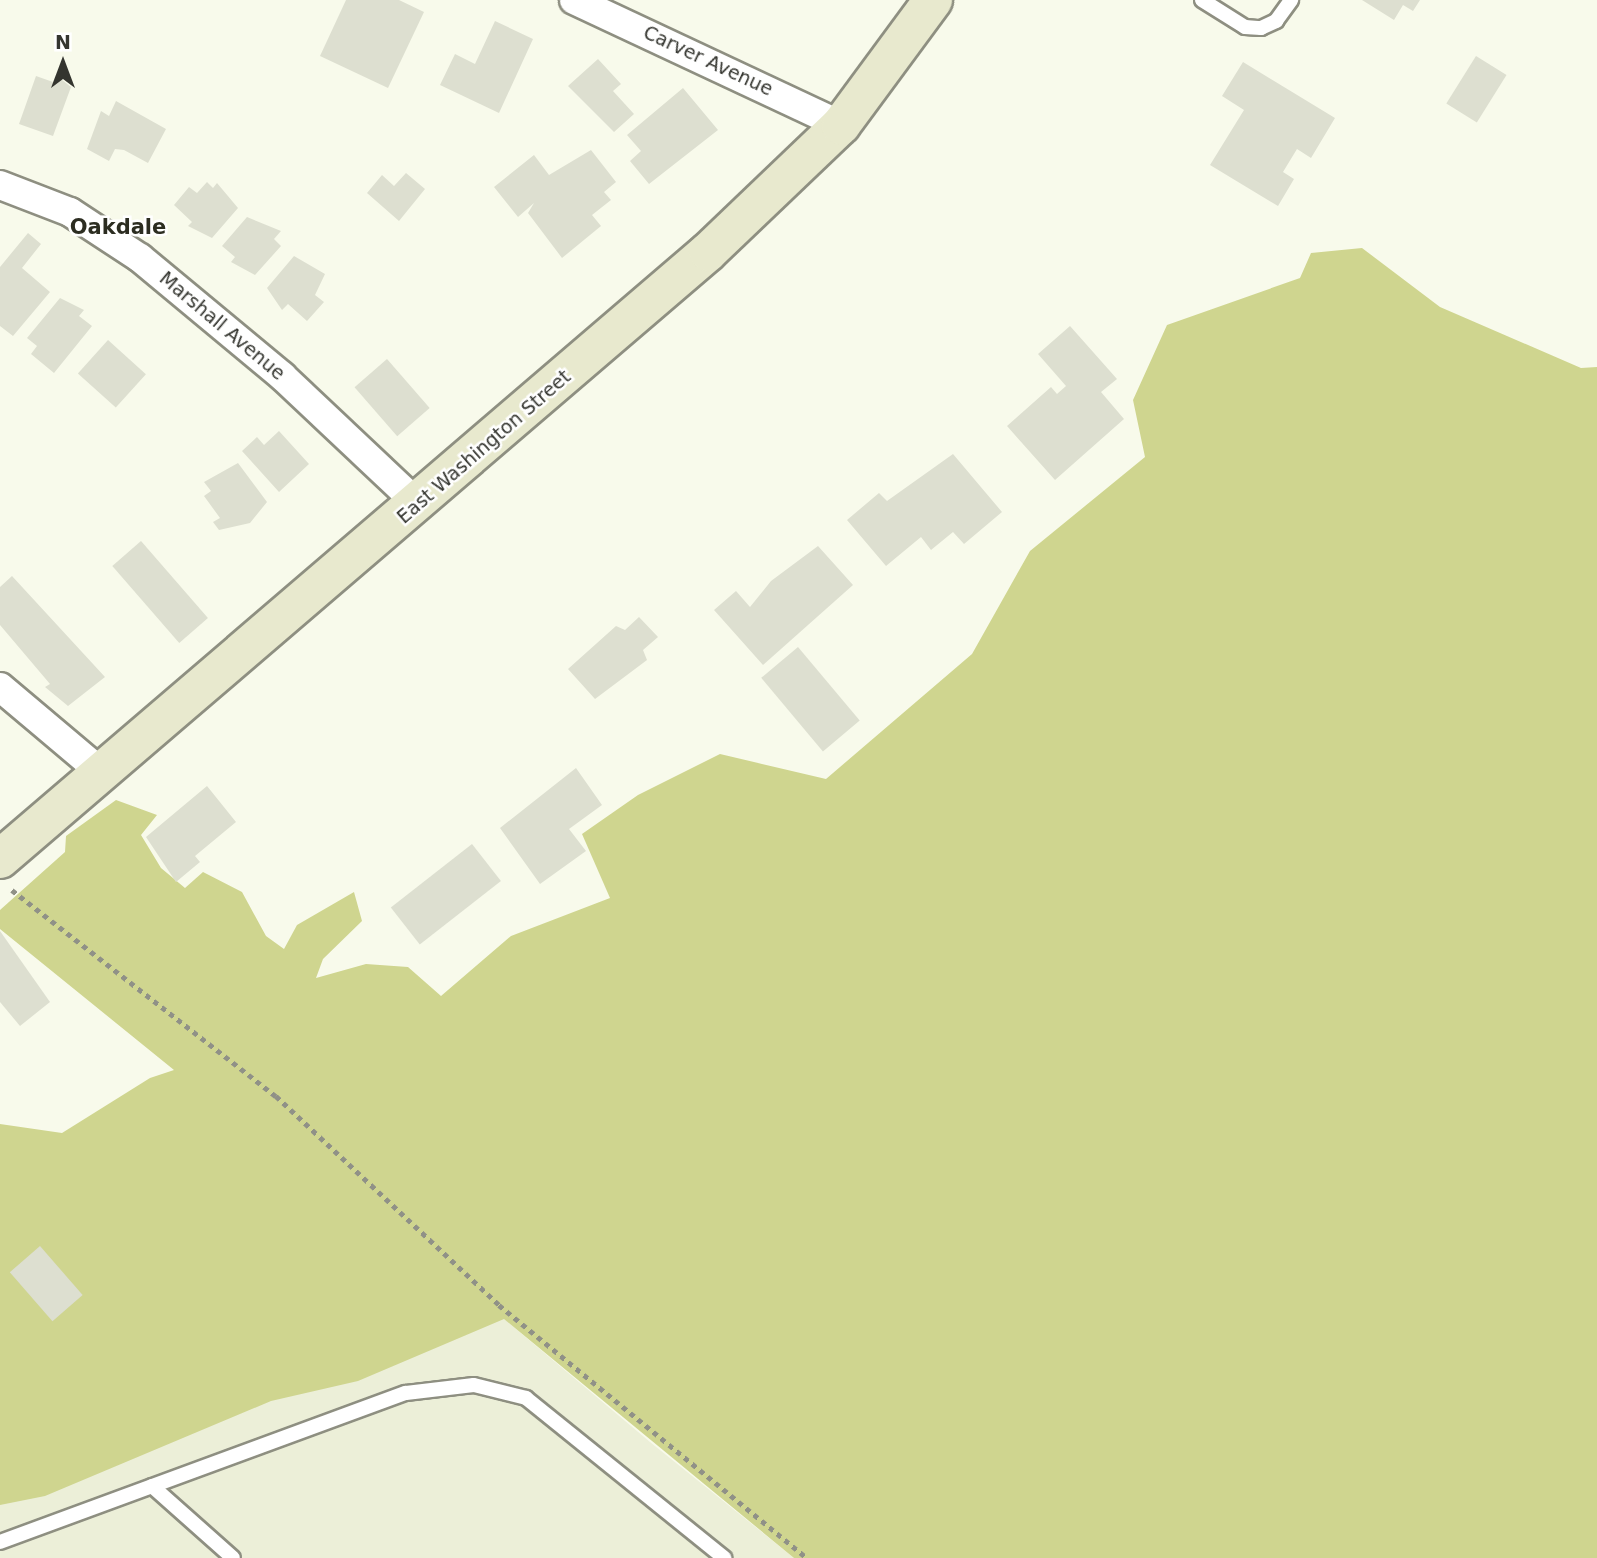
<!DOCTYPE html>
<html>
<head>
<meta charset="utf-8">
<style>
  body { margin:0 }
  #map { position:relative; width:1597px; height:1558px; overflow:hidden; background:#f8faeb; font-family:"DejaVu Sans",sans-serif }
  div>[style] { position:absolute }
  .built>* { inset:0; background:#ecefd8 }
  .green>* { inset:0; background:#cfd58f }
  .building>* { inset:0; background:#dddfd0; transform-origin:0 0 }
  .path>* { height:4.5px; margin-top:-2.25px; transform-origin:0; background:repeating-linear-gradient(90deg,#909187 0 5px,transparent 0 10px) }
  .roads { filter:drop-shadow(2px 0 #8e8f81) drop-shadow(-2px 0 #8e8f81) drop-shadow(0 2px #8e8f81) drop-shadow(0 -2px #8e8f81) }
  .lane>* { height:14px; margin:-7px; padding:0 7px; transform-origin:7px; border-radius:7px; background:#fff }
  .street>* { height:28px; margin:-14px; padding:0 14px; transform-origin:14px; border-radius:14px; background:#fff }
  .secondary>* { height:38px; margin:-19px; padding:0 19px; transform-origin:19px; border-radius:19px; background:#e8e9ce }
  span { translate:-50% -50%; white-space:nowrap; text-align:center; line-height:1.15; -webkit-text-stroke:5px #fff; paint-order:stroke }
  .street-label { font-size:19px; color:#34352f }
  .neighbourhood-label { font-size:21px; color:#2c2d21; font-weight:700 }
  .north { position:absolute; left:28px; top:28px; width:70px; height:70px; -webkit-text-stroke:5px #fff; paint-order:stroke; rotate:0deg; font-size:19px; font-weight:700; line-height:28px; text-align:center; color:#34352f }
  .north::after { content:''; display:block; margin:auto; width:24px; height:32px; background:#34352f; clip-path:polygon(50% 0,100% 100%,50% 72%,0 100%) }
</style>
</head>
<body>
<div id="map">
  <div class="built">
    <div style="clip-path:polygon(304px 1150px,650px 1442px,794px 1558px,0 1558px,0 1375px)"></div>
  </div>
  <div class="green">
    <div style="clip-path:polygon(1362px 248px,1440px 307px,1581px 368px,1597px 367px,1597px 1558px,794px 1558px,504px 1319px,358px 1381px,271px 1401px,45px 1496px,0 1505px,0 1124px,62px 1133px,150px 1078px,174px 1070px,0 929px,0 910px,65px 852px,66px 836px,116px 800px,157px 815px,141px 835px,161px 868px,185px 888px,203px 872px,242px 892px,266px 936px,284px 949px,297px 925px,354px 892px,362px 921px,323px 959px,316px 978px,366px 964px,408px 967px,441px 996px,511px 936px,610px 898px,582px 834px,638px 795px,720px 754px,826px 779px,972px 654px,1030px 551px,1145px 457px,1133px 400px,1167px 325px,1300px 278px,1311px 253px)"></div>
  </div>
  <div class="building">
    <div style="clip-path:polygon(346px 0,399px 0,424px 12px,388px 88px,320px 56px)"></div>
    <div style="clip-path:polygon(1362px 0,1420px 0,1413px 11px,1403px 5px,1394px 20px)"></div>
    <div style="clip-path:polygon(495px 21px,533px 39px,499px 113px,440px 85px,455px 54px,475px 64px)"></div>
    <div style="left:1476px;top:56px;width:36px;height:56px;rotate:32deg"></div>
    <div style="clip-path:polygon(598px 59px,621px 84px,613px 91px,634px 114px,614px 132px,568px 86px)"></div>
    <div style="clip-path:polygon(1243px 62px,1335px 118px,1311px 158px,1297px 149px,1283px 172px,1294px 179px,1278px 206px,1210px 165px,1244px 110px,1222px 96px)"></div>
    <div style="clip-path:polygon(56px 75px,71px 87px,53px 136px,19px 124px,36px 76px,53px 82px)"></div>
    <div style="clip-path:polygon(683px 88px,718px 130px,649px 184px,630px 161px,641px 151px,627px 135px)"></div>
    <div style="clip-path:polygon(116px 101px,166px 129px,148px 163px,124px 150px,115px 149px,109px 161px,87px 149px,101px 111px,109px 116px)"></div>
    <div style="clip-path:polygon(591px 150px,616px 182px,604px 192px,611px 200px,592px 215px,601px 226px,562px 258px,528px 213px,534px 203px,518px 217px,494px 187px,534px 155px,549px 175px)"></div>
    <div style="clip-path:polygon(406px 173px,425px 189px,399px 221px,367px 193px,382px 175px,394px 186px)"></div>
    <div style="clip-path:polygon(207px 182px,213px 188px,217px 183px,238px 208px,212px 238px,188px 226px,192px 222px,174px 205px,189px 187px,197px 193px)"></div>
    <div style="clip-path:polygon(247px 217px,281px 231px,274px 239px,281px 246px,255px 275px,231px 262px,235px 257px,222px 246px)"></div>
    <div style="clip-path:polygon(28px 233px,41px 244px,22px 268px,50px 292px,13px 336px,0 326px,0 267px)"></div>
    <div style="clip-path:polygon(294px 256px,325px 274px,315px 295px,324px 302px,307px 321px,288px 304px,282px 310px,267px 288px)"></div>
    <div style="clip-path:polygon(60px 298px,84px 310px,79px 316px,92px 326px,54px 373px,31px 354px,37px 346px,27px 338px)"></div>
    <div style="clip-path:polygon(1070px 326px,1117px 379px,1101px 392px,1124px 419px,1055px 480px,1007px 426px,1051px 387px,1057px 394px,1066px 386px,1038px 354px)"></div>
    <div style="left:108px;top:340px;width:51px;height:45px;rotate:42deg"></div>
    <div style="left:387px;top:359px;width:65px;height:43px;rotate:49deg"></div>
    <div style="clip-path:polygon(279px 431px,309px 464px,279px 492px,242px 451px,257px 437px,264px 445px)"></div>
    <div style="clip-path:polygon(953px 454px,1002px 512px,964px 544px,953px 532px,931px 550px,921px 537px,886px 566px,847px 520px,879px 493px,887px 501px)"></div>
    <div style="clip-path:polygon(238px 463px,267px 502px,250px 523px,219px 530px,213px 522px,220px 518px,204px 496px,211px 491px,204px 482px)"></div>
    <div style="left:141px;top:541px;width:102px;height:38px;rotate:49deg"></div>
    <div style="clip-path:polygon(818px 546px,853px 585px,763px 665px,714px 610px,736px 591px,750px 607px,771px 581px)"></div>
    <div style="clip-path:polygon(12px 576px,105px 677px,68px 706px,45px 687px,50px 684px,0 625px,0 587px)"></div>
    <div style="clip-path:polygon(639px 617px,658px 637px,643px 650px,647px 660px,595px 699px,568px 669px,616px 626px,625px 630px)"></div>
    <div style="left:798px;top:647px;width:96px;height:48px;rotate:50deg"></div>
    <div style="clip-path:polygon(576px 768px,602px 805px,569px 829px,586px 851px,540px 884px,500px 828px)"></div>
    <div style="clip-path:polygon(207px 786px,236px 822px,195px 856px,200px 862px,176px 882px,146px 837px)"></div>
    <div style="left:472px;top:844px;width:47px;height:103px;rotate:52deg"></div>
    <div style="clip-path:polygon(0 931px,50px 1002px,20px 1026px,0 1002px)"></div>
    <div style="left:40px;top:1246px;width:65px;height:40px;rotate:49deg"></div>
  </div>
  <div class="path">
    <div style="left:12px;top:890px;width:335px;rotate:38deg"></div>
    <div style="left:276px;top:1096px;width:306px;rotate:43.1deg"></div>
    <div style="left:499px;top:1305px;width:399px;rotate:39.4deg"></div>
  </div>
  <div class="roads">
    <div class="lane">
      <div style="left:1202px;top:0;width:51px;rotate:32.1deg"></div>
      <div style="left:1245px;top:27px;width:16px;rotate:4deg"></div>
      <div style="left:1261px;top:28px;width:17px;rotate:-25deg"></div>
      <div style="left:1276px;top:21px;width:26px;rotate:-54deg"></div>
      <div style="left:152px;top:1486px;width:108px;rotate:41.6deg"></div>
      <div style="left:0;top:1542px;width:432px;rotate:-20.2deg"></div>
      <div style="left:406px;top:1393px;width:68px;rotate:-6.7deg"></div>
      <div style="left:474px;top:1385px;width:54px;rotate:14deg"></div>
      <div style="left:526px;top:1398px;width:255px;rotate:38.9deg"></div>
    </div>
    <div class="street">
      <div style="left:574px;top:0;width:295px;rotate:25.1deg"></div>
      <div style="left:0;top:185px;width:75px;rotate:21.1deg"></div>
      <div style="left:70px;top:212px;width:84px;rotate:33.3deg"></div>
      <div style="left:140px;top:258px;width:185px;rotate:39.7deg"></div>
      <div style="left:282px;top:376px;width:187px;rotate:43.3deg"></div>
      <div style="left:0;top:687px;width:133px;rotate:40.1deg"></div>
    </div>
    <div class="secondary">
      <div style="left:0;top:859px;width:933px;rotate:-40.61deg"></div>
      <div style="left:708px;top:252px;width:184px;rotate:-43.7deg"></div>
      <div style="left:841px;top:125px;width:155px;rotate:-53.6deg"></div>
    </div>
  </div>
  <div class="street-label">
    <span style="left:708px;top:61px;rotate:25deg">Carver Avenue</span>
    <span style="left:222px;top:326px;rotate:40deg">Marshall Avenue</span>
    <span style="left:484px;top:447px;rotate:-41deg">East Washington Street</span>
  </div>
  <div class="neighbourhood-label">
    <span style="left:118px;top:227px">Oakdale</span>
  </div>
  <div class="north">N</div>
</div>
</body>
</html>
